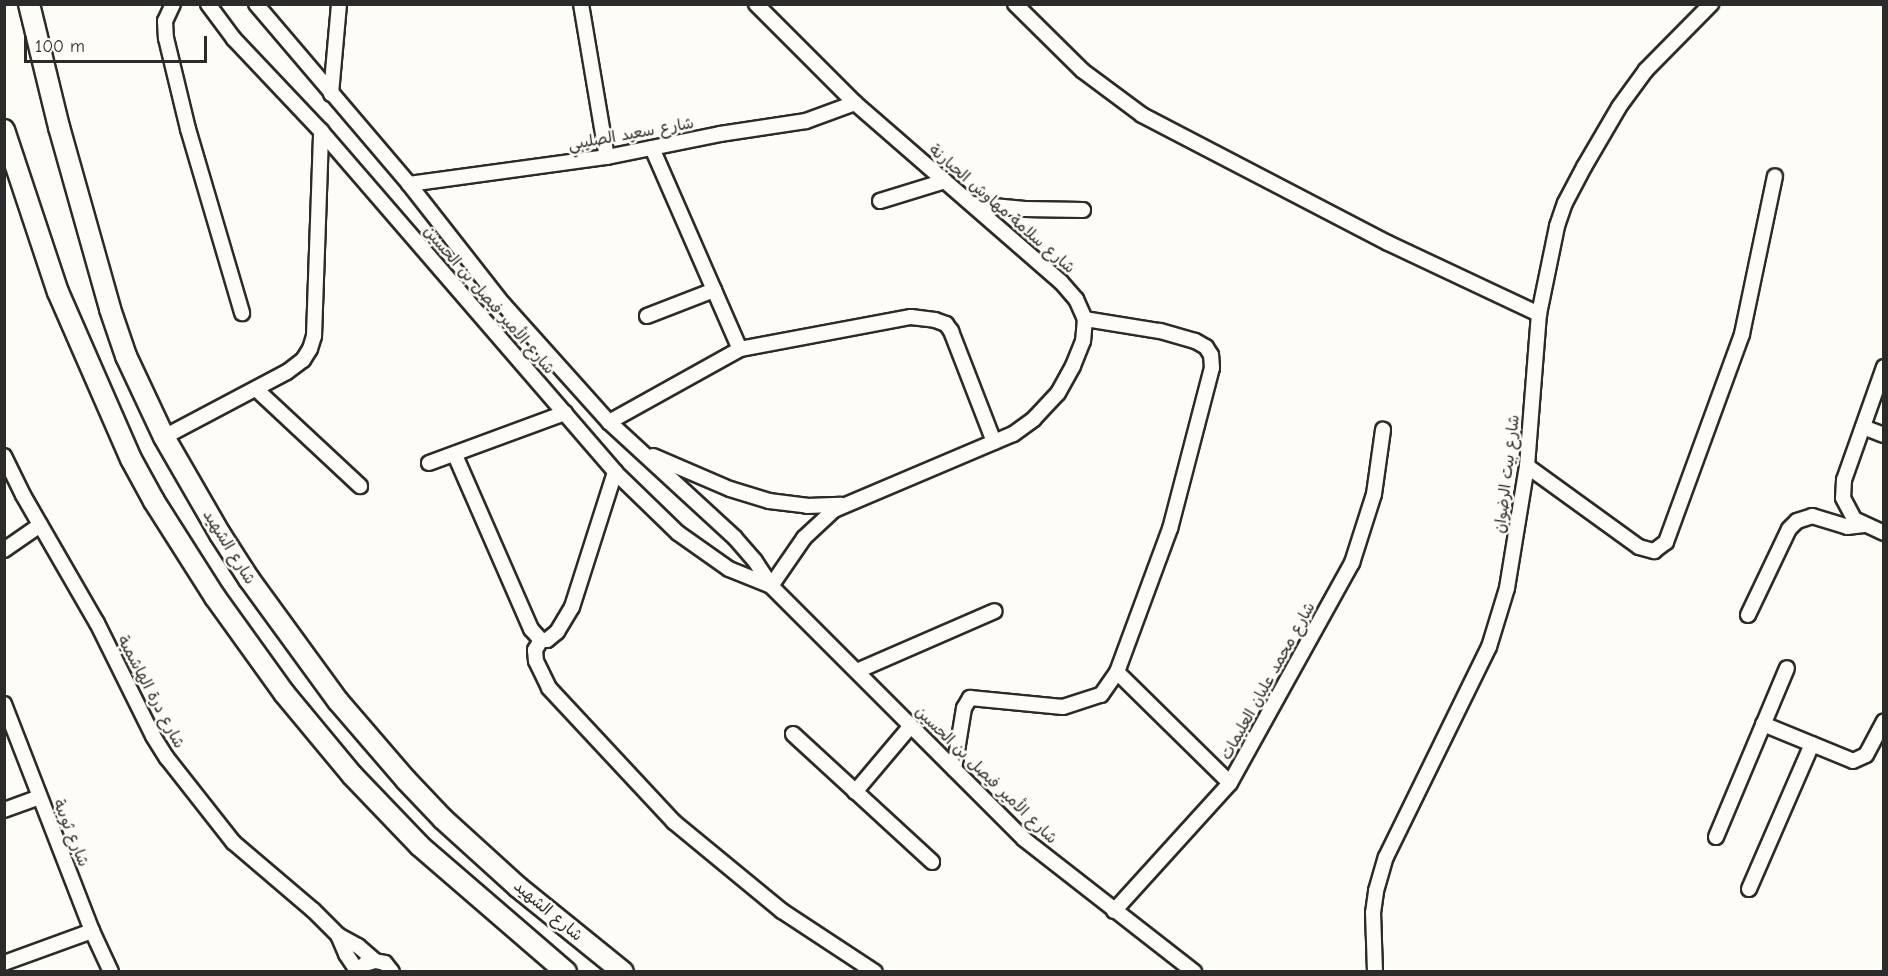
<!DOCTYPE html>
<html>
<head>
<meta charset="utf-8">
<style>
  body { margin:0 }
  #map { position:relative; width:1888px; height:976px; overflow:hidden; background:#fdfcf7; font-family:"Comic Neue","Playpen Sans Arabic",sans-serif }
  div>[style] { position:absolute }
  .roads { filter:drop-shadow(2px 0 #2b2b2b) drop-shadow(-2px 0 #2b2b2b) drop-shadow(0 2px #2b2b2b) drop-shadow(0 -2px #2b2b2b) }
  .minor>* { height:14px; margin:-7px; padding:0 7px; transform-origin:7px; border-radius:7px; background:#fdfcf7 }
  .highway>* { height:20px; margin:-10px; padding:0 10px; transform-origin:10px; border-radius:10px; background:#fdfcf7 }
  span { translate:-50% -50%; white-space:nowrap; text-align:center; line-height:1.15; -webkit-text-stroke:5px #fdfcf7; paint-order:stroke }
  .street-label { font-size:16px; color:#2b2b2b }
  .frame { position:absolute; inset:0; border:6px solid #2b2b2b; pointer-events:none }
  .scale { position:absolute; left:24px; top:36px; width:183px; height:27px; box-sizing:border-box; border:3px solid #2b2b2b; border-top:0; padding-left:8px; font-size:18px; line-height:21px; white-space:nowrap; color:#2b2b2b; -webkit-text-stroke:4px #fdfcf7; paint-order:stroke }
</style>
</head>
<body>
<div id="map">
  <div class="roads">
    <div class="minor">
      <div style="left:173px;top:4px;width:19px;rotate:115deg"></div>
      <div style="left:165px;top:21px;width:17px;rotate:87deg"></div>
      <div style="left:166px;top:38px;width:94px;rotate:76.4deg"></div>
      <div style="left:188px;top:129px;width:192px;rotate:73.6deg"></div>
      <div style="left:208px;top:4px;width:44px;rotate:53.4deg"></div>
      <div style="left:234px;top:39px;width:127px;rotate:46.6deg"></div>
      <div style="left:321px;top:131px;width:450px;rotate:49.2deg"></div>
      <div style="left:615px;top:472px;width:88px;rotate:44.1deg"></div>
      <div style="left:678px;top:533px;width:62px;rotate:35.2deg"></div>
      <div style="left:729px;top:569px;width:45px;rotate:22deg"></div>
      <div style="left:256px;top:4px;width:236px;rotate:49.6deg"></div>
      <div style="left:409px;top:184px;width:154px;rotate:51.9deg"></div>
      <div style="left:504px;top:305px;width:157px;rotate:48.1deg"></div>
      <div style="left:609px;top:422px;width:171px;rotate:42.6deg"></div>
      <div style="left:735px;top:538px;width:30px;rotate:49deg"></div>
      <div style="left:755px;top:561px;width:30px;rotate:57deg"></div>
      <div style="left:771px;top:586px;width:358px;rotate:45deg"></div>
      <div style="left:1024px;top:839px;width:216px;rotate:38deg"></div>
      <div style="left:581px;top:4px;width:155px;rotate:80.4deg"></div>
      <div style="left:756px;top:4px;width:140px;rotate:45deg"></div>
      <div style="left:855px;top:103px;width:273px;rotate:41deg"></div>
      <div style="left:1061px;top:282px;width:23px;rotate:49deg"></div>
      <div style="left:1076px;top:299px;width:22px;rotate:66deg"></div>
      <div style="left:1085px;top:319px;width:22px;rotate:95deg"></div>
      <div style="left:1083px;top:341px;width:27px;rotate:112deg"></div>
      <div style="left:1073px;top:366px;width:31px;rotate:119deg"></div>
      <div style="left:1058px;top:393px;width:35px;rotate:133deg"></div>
      <div style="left:1034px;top:419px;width:26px;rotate:144deg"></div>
      <div style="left:1013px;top:434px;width:194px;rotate:157deg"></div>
      <div style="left:834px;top:510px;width:41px;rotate:137deg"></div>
      <div style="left:804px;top:538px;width:58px;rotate:124.5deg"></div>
      <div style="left:1015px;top:4px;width:95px;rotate:44.6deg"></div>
      <div style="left:1083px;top:71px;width:74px;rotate:36.7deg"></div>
      <div style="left:1142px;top:115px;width:277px;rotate:27.5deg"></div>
      <div style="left:1388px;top:243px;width:167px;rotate:25.2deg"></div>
      <div style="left:331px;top:94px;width:90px;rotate:-84.9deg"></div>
      <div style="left:652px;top:148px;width:219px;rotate:66.4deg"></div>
      <div style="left:409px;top:184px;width:200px;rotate:-7.8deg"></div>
      <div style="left:607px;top:157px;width:115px;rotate:-11.5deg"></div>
      <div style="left:720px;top:134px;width:87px;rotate:-8.6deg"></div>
      <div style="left:806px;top:121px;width:52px;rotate:-20.2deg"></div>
      <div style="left:880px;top:201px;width:68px;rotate:-17.1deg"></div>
      <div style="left:972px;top:204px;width:53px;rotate:5.4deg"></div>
      <div style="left:1025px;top:209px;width:58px;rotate:1deg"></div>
      <div style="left:647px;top:316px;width:72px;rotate:-21.2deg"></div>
      <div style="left:1884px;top:367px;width:120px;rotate:109.5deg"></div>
      <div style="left:1844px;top:480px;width:18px;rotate:93deg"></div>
      <div style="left:1843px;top:498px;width:24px;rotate:62deg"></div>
      <div style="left:1854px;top:519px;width:33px;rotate:25deg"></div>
      <div style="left:257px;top:390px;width:141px;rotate:43deg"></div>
      <div style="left:609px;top:422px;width:150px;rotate:-29.1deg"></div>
      <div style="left:740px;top:349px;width:174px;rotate:-10.6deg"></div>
      <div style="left:911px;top:317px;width:24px;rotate:7deg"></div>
      <div style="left:935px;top:320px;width:12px;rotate:20deg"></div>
      <div style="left:946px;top:324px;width:9px;rotate:54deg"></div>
      <div style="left:951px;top:331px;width:119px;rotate:68.8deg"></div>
      <div style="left:1863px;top:427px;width:22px;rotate:21deg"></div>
      <div style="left:164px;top:437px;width:139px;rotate:-27.9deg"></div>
      <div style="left:287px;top:372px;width:20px;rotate:-37deg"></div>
      <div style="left:303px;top:360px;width:13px;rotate:-58deg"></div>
      <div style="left:310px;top:349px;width:14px;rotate:-73deg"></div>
      <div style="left:314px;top:336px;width:205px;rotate:-88deg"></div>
      <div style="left:455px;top:455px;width:190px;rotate:66.4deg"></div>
      <div style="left:531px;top:629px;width:15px;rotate:48deg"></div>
      <div style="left:541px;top:640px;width:6px"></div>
      <div style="left:547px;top:640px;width:13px;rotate:-39deg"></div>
      <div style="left:557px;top:632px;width:29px;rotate:-59deg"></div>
      <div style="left:572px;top:607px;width:142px;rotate:-72.3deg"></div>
      <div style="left:4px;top:456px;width:43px;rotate:64deg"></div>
      <div style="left:23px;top:495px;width:148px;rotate:60deg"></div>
      <div style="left:97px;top:623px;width:126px;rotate:63.6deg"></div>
      <div style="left:153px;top:736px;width:26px;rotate:58deg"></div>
      <div style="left:167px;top:758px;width:107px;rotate:51.8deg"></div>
      <div style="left:233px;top:842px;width:105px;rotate:40.4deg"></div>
      <div style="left:313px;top:910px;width:35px;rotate:45deg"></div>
      <div style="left:338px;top:935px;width:23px;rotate:29deg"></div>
      <div style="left:358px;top:946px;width:23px;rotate:41deg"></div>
      <div style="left:653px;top:456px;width:84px;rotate:23.2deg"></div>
      <div style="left:730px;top:489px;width:41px;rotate:17.1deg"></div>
      <div style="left:769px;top:501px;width:38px;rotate:7deg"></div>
      <div style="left:807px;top:506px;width:34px;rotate:-2deg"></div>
      <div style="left:429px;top:463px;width:145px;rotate:-20.2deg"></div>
      <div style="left:1527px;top:466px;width:138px;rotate:35.9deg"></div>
      <div style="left:1639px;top:547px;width:16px;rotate:15deg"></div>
      <div style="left:1654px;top:551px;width:15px;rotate:-37deg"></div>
      <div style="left:1666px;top:542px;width:221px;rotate:-69.9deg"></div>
      <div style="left:1742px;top:334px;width:161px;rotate:-78.2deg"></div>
      <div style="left:4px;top:550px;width:44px;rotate:-34.8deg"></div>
      <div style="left:1748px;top:615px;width:95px;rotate:-64.5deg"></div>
      <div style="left:1789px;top:529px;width:11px;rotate:-45deg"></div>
      <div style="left:1797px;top:521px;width:16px;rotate:-18deg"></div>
      <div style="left:1812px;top:516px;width:37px;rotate:17deg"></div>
      <div style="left:1847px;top:527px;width:17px;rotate:-7deg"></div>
      <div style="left:541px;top:640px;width:12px;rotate:121deg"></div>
      <div style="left:535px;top:650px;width:11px;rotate:85deg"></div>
      <div style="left:536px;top:661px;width:30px;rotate:64deg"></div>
      <div style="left:549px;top:688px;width:183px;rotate:47deg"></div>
      <div style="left:674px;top:822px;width:140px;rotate:39.5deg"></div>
      <div style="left:782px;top:911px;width:111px;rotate:33.3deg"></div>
      <div style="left:857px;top:671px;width:150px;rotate:-23.5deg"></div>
      <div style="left:1117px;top:672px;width:158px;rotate:44.5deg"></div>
      <div style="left:4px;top:704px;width:243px;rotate:68.8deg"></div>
      <div style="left:92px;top:931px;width:45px;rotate:65.1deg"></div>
      <div style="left:1763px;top:724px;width:97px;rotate:22.3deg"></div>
      <div style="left:1853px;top:761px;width:14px;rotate:-25deg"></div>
      <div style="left:1866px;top:755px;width:38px;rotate:-62deg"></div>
      <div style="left:793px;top:734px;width:189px;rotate:42.6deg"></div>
      <div style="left:954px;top:769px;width:62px;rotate:-80.7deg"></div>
      <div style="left:964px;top:708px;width:12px;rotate:-59deg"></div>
      <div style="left:970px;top:698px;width:93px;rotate:5.5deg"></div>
      <div style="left:1063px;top:707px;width:40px;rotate:-18deg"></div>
      <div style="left:1101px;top:695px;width:28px;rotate:-55deg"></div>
      <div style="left:1117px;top:672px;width:153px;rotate:-69.7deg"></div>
      <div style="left:1170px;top:529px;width:166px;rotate:-75.4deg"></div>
      <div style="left:1212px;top:368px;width:13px;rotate:-94deg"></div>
      <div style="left:1211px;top:355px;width:9px;rotate:-122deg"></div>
      <div style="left:1206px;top:347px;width:13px;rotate:-151deg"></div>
      <div style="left:1195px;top:341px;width:37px;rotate:-164deg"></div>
      <div style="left:1159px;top:331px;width:75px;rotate:-170.8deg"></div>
      <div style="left:855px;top:792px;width:85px;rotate:-49.8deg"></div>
      <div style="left:4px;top:810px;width:37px;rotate:-20deg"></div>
      <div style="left:1716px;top:837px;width:183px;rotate:-67.2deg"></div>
      <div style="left:1749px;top:889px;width:158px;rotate:-66.5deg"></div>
      <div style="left:1114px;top:911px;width:173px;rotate:-47.8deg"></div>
      <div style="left:1230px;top:783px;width:252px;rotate:-61deg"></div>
      <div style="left:1352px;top:563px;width:72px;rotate:-72.3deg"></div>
      <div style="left:1374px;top:494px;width:65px;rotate:-82deg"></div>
      <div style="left:338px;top:935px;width:21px;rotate:67deg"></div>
      <div style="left:346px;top:954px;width:22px;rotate:56deg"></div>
      <div style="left:4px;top:963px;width:94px;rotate:-20deg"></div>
      <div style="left:358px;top:972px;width:11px;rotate:-49deg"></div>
      <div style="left:365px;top:964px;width:10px;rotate:-17deg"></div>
      <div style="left:375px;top:961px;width:10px;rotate:11deg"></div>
      <div style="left:385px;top:963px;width:11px;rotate:52deg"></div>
      <div style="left:1375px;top:972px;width:59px;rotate:-91.9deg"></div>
      <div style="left:1373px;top:913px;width:22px;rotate:-82deg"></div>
      <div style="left:1376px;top:891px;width:35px;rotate:-74deg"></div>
      <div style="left:1386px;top:857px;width:234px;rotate:-63.9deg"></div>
      <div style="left:1489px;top:647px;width:62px;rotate:-73deg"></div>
      <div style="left:1507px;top:588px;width:124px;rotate:-80.7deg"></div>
      <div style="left:1527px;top:466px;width:152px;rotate:-85.5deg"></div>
      <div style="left:1539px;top:314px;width:90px;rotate:-78.4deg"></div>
      <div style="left:1557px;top:226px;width:24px;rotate:-71deg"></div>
      <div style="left:1565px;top:203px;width:41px;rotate:-62.2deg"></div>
      <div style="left:1584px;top:167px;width:69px;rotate:-59.7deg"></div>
      <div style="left:1619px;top:107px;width:46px;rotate:-53.9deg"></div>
      <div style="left:1646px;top:70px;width:93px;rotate:-45.4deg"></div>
    </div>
    <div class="highway">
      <div style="left:29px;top:4px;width:127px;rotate:76.3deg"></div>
      <div style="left:59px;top:127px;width:189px;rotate:74.3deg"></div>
      <div style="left:110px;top:309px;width:50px;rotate:71.2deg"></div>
      <div style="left:126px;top:356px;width:89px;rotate:64.9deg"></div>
      <div style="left:164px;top:437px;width:112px;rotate:60deg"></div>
      <div style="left:220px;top:534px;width:54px;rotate:57.2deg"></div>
      <div style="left:249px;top:579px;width:151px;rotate:53.9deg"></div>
      <div style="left:338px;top:701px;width:104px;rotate:49.3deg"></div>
      <div style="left:406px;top:780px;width:54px;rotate:46.5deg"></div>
      <div style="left:443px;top:819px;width:101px;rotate:42.2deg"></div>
      <div style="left:518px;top:887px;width:135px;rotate:39deg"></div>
      <div style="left:4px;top:130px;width:171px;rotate:71.6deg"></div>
      <div style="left:58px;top:292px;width:182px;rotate:66.4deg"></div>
      <div style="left:131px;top:459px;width:48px;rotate:61.3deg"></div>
      <div style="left:154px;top:501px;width:114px;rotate:57.6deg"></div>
      <div style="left:215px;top:597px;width:118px;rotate:54.3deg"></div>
      <div style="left:284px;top:693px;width:107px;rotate:50.3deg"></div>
      <div style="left:352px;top:775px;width:98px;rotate:46.2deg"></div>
      <div style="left:420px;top:846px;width:193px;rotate:40.8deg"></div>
    </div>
  </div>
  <div class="street-label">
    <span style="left:631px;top:134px;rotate:-10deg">شارع سعيد الصليبي</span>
    <span style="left:1002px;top:209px;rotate:41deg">شارع سلامة مهاوش الحبارنة</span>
    <span style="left:489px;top:300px;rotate:49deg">شارع الأمير فيصل بن الحسين</span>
    <span style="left:1507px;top:474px;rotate:-83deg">شارع بيت الرضوان</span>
    <span style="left:229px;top:547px;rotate:58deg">شارع الشهيد</span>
    <span style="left:1268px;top:681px;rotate:-61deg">شارع محمد عليان العليمات</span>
    <span style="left:151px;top:692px;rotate:62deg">شارع درة الهاشمية</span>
    <span style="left:986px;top:775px;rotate:44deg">شارع الأمير فيصل بن الحسين</span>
    <span style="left:71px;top:833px;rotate:68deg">شارع ثويبة</span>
    <span style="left:548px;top:911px;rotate:40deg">شارع الشهيد</span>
  </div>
  <div class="frame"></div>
  <div class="scale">100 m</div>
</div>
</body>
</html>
